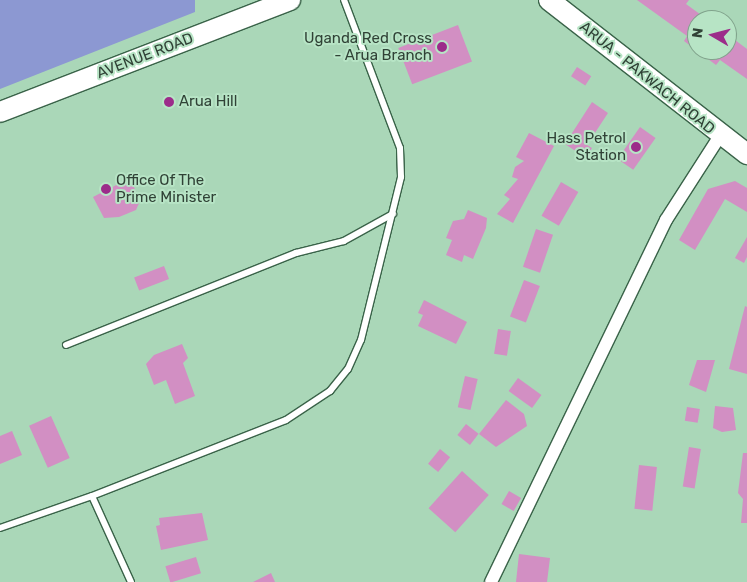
<!DOCTYPE html>
<html>
<head>
<meta charset="utf-8">
<style>
  body { margin:0 }
  #map { position:relative; width:747px; height:582px; overflow:hidden; background:#aad7b8; font-family:Rubik,sans-serif }
  div>[style] { position:absolute }
  .green>* { inset:0; background:#8c98d2 }
  .building>* { inset:0; background:#d28fc3; transform-origin:0 0 }
  .roads { filter:drop-shadow(1px 0 #3a6349) drop-shadow(-1px 0 #3a6349) drop-shadow(0 1px #3a6349) drop-shadow(0 -1px #3a6349) }
  .lane>* { height:6px; margin:-3px; padding:0 3px; transform-origin:3px; border-radius:3px; background:#fff }
  .street>* { height:12px; margin:-6px; padding:0 6px; transform-origin:6px; border-radius:6px; background:#fff }
  .primary>* { height:20px; margin:-10px; padding:0 10px; transform-origin:10px; border-radius:10px; background:#fff }
  .dots>* { width:14px; height:14px; translate:-50% -50%; box-sizing:border-box; border:2px solid #b7e4c5; border-radius:50% }
  span { translate:-50% -50%; white-space:nowrap; text-align:center; line-height:1.15; -webkit-text-stroke:4px #b7e4c5; paint-order:stroke }
  .poi-label { font-size:15px; color:#304236 }
  .right { translate:-100% -50%; text-align:right }
  .left { translate:0 -50%; text-align:left }
  .street-label { font-size:15px; color:#304236 }
  .north { position:absolute; left:687px; top:10px; width:50px; height:50px; box-sizing:border-box; background:#b7e4c5; border:1px solid #81a38c; border-radius:50%; rotate:278deg; font-size:14px; font-weight:700; line-height:20px; text-align:center; color:#304236 }
  .north::after { content:''; display:block; margin:auto; width:18px; height:22px; background:#9c2c8a; clip-path:polygon(50% 0,100% 100%,50% 72%,0 100%) }
</style>
</head>
<body>
<div id="map">
  <div class="green">
    <div style="clip-path:polygon(0 0,195px 0,195px 12px,0 89px)"></div>
  </div>
  <div class="building">
    <div style="clip-path:polygon(637px 0,689px 0,686px 4px,708px 20px,697px 20px,697px 50px,727px 50px,727px 34px,747px 49px,747px 79px,720px 60px,716px 65px,684px 41px,687px 36px)"></div>
    <div style="left:458px;top:25px;width:39px;height:64px;rotate:69deg"></div>
    <div style="left:577px;top:67px;width:17px;height:11px;rotate:33deg"></div>
    <div style="clip-path:polygon(592px 102px,608px 113px,587px 145px,592px 148px,586px 158px,565px 144px)"></div>
    <div style="left:640px;top:127px;width:19px;height:39px;rotate:35deg"></div>
    <div style="clip-path:polygon(529px 133px,554px 146px,513px 223px,497px 214px,510px 199px,504px 195px,518px 179px,512px 177px,515px 167px,524px 161px,516px 157px)"></div>
    <div style="clip-path:polygon(130px 178px,140px 201px,136px 210px,119px 217px,104px 218px,93px 197px)"></div>
    <div style="clip-path:polygon(735px 181px,747px 188px,747px 212px,725px 199px,695px 250px,679px 240px,708px 189px)"></div>
    <div style="left:561px;top:182px;width:20px;height:39px;rotate:30deg"></div>
    <div style="clip-path:polygon(468px 210px,487px 218px,486px 228px,473px 259px,464px 255px,462px 262px,446px 255px,452px 240px,446px 238px,453px 221px,464px 219px)"></div>
    <div style="left:536px;top:229px;width:18px;height:40px;rotate:19deg"></div>
    <div style="clip-path:polygon(747px 237px,747px 257px,744px 263px,735px 258px)"></div>
    <div style="left:164px;top:266px;width:14px;height:32px;rotate:69deg"></div>
    <div style="left:524px;top:280px;width:17px;height:39px;rotate:21deg"></div>
    <div style="clip-path:polygon(424px 300px,467px 322px,456px 344px,418px 326px,423px 315px,418px 313px)"></div>
    <div style="clip-path:polygon(745px 306px,747px 307px,747px 374px,729px 369px)"></div>
    <div style="left:498px;top:329px;width:13px;height:25px;rotate:9deg"></div>
    <div style="clip-path:polygon(182px 344px,188px 358px,183px 363px,195px 396px,175px 404px,166px 380px,154px 385px,146px 364px,154px 355px)"></div>
    <div style="clip-path:polygon(697px 360px,715px 360px,706px 392px,689px 385px)"></div>
    <div style="left:465px;top:376px;width:13px;height:32px;rotate:13deg"></div>
    <div style="left:518px;top:378px;width:29px;height:16px;rotate:36deg"></div>
    <div style="clip-path:polygon(506px 400px,524px 414px,527px 426px,496px 447px,479px 434px)"></div>
    <div style="clip-path:polygon(715px 406px,733px 408px,736px 430px,722px 432px,713px 428px)"></div>
    <div style="left:687px;top:407px;width:13px;height:14px;rotate:9deg"></div>
    <div style="left:51px;top:416px;width:46px;height:24px;rotate:66deg"></div>
    <div style="left:466px;top:424px;width:16px;height:14px;rotate:38deg"></div>
    <div style="clip-path:polygon(12px 431px,22px 455px,0 464px,0 436px)"></div>
    <div style="left:689px;top:447px;width:12px;height:40px;rotate:9deg"></div>
    <div style="left:440px;top:449px;width:13px;height:19px;rotate:39deg"></div>
    <div style="clip-path:polygon(743px 453px,747px 453px,747px 523px,741px 523px,743px 499px,738px 493px)"></div>
    <div style="left:639px;top:465px;width:18px;height:44px;rotate:6deg"></div>
    <div style="left:462px;top:471px;width:36px;height:50px;rotate:42deg"></div>
    <div style="left:509px;top:491px;width:14px;height:15px;rotate:30deg"></div>
    <div style="clip-path:polygon(202px 513px,208px 540px,161px 550px,156px 526px,160px 525px,159px 518px)"></div>
    <div style="clip-path:polygon(519px 554px,550px 558px,547px 582px,516px 582px)"></div>
    <div style="left:196px;top:557px;width:17px;height:32px;rotate:73deg"></div>
    <div style="clip-path:polygon(271px 573px,275px 582px,253px 582px)"></div>
  </div>
  <div class="roads">
    <div class="lane">
      <div style="left:66px;top:345px;width:248px;rotate:-21.8deg"></div>
      <div style="left:296px;top:253px;width:49px;rotate:-14deg"></div>
      <div style="left:344px;top:241px;width:56px;rotate:-28.9deg"></div>
      <div style="left:0;top:528px;width:97px;rotate:-19.2deg"></div>
      <div style="left:131px;top:582px;width:94px;rotate:-114.4deg"></div>
      <div style="left:92px;top:496px;width:208px;rotate:-21.4deg"></div>
      <div style="left:286px;top:420px;width:53px;rotate:-33.4deg"></div>
      <div style="left:330px;top:391px;width:28px;rotate:-51deg"></div>
      <div style="left:348px;top:369px;width:32px;rotate:-66deg"></div>
      <div style="left:361px;top:340px;width:168px;rotate:-76.2deg"></div>
      <div style="left:401px;top:177px;width:29px;rotate:-92deg"></div>
      <div style="left:400px;top:148px;width:158px;rotate:-110.7deg"></div>
    </div>
    <div class="street">
      <div style="left:491px;top:582px;width:402px;rotate:-64.2deg"></div>
      <div style="left:666px;top:220px;width:100px;rotate:-57.3deg"></div>
    </div>
    <div class="primary">
      <div style="left:549px;top:0;width:251px;rotate:37.9deg"></div>
      <div style="left:0;top:112px;width:311px;rotate:-21.1deg"></div>
    </div>
  </div>
  <div class="dots">
    <div style="left:442px;top:47px;background:#9c2c8a"></div>
    <div style="left:169px;top:102px;background:#9c2c8a"></div>
    <div style="left:636px;top:147px;background:#9c2c8a"></div>
    <div style="left:106px;top:189px;background:#9c2c8a"></div>
  </div>
  <div class="poi-label">
    <span class="right" style="left:432px;top:47px">Uganda Red Cross<br>- Arua Branch</span>
    <span class="left" style="left:179px;top:102px">Arua Hill</span>
    <span class="right" style="left:626px;top:147px">Hass Petrol<br>Station</span>
    <span class="left" style="left:116px;top:189px">Office Of The<br>Prime Minister</span>
  </div>
  <div class="street-label">
    <span style="left:145px;top:56px;rotate:-21deg">AVENUE ROAD</span>
    <span style="left:647px;top:78px;rotate:39deg">ARUA - PAKWACH ROAD</span>
  </div>
  <div class="north">N</div>
</div>
</body>
</html>
